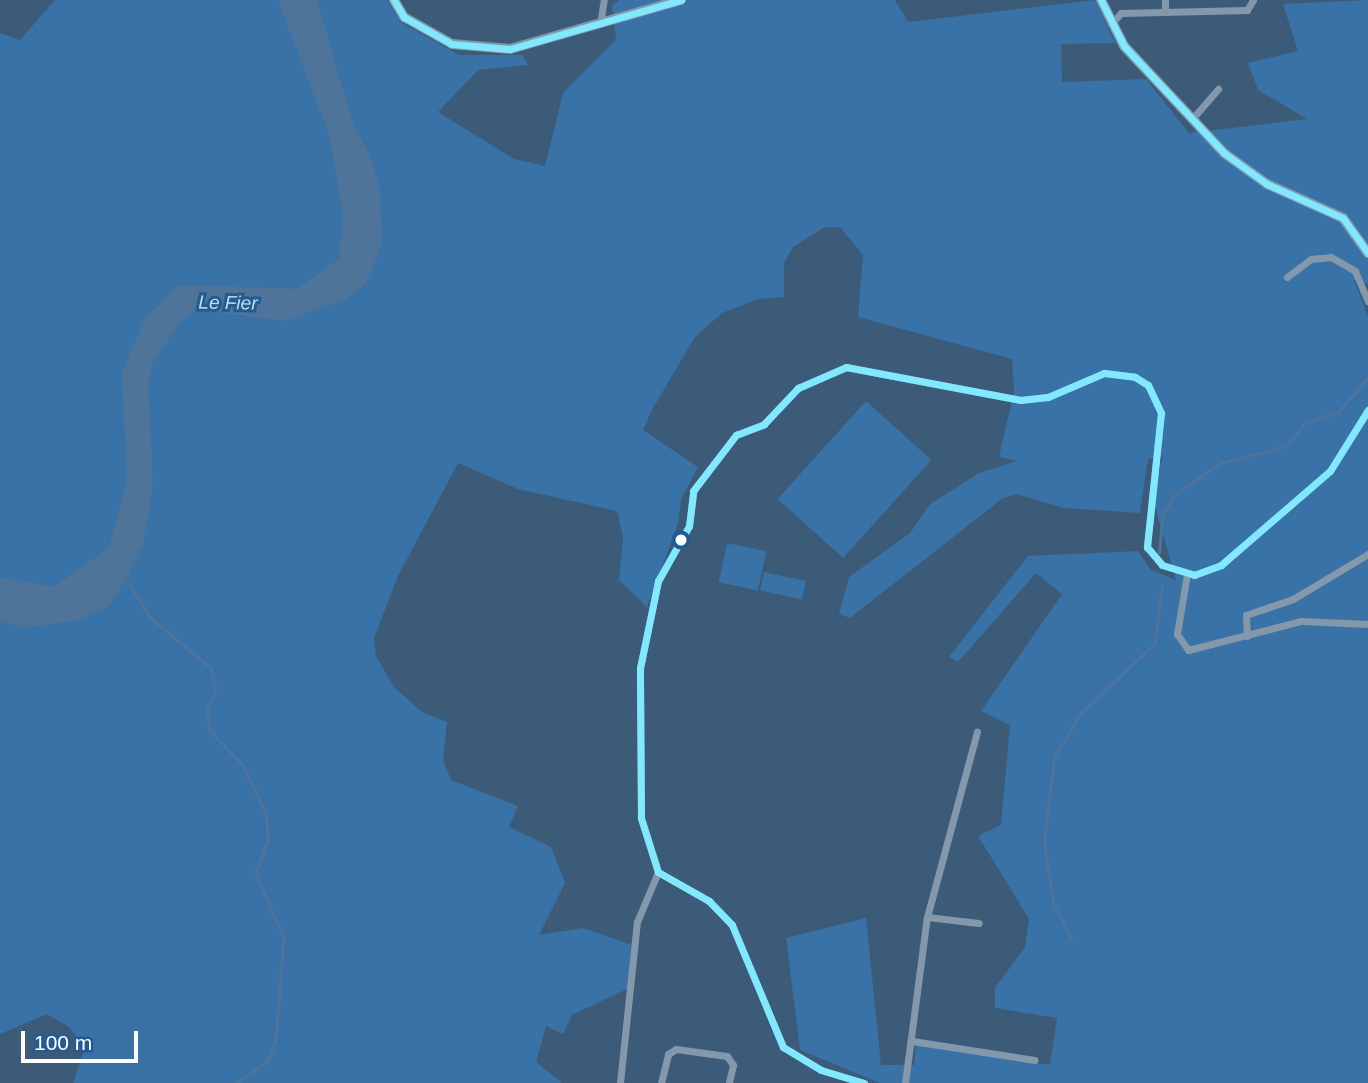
<!DOCTYPE html>
<html>
<head>
<meta charset="utf-8">
<style>
  body { margin:0 }
  #map { position:relative; width:1368px; height:1083px; overflow:hidden; background:#3c5b78; font-family:Helvetica,sans-serif }
  div>[style] { position:absolute }
  .green>* { inset:0; background:#3872a7; transform-origin:0 0 }
  .water>* { inset:0; background:#4e749a }
  .stream>* { height:2.5px; margin:-1.25px; padding:0 1.25px; transform-origin:1.25px; border-radius:1.25px; background:#4e749a }
  .minor>* { height:7px; margin:-3.5px; padding:0 3.5px; transform-origin:3.5px; border-radius:3.5px; background:#8498ab }
  .tertiary>* { height:10px; margin:-5px; padding:0 5px; transform-origin:5px; border-radius:5px; background:#8498ab }
  .bus-1>* { height:7px; margin:-3.5px; padding:0 3.5px; transform-origin:3.5px; border-radius:3.5px; background:#80e8ff }
  .dots>* { width:19px; height:19px; translate:-50% -50%; box-sizing:border-box; border:4px solid #235c91; border-radius:50% }
  span { translate:-50% -50%; white-space:nowrap; text-align:center; line-height:1.15; -webkit-text-stroke:6px #235c91; paint-order:stroke }
  .water-label { font-size:19px; color:#c1dcf3; font-style:italic }
  .scale { position:absolute; left:21px; top:1031px; width:117px; height:32px; box-sizing:border-box; border:4px solid #fff; border-top:0; padding-left:9px; font-size:21px; line-height:24px; white-space:nowrap; color:#fff; -webkit-text-stroke:5px #235c91; paint-order:stroke }
</style>
</head>
<body>
<div id="map">
  <div class="green">
    <div style="clip-path:polygon(55px 0,387px 0,400px 22px,459px 55px,522px 55px,528px 65px,478px 70px,438px 112px,514px 159px,545px 166px,563px 93px,616px 40px,612px 6px,619px 0,895px 0,908px 22px,1095px 0,1115px 43px,1061px 44px,1062px 82px,1146px 79px,1189px 133px,1307px 119px,1258px 90px,1248px 63px,1298px 51px,1283px 4px,1368px 0,1368px 284px,1354px 280px,1368px 316px,1368px 1083px,880px 1083px,800px 1050px,786px 938px,866px 918px,881px 1065px,914px 1065px,916px 1045px,1050px 1065px,1057px 1018px,995px 1008px,995px 988px,1025px 947px,1029px 919px,978px 836px,1001px 825px,1010px 725px,981px 711px,1062px 594px,1036px 573px,958px 662px,949px 657px,1028px 556px,1138px 551px,1150px 569px,1176px 580px,1152px 496px,1163px 456px,1148px 459px,1140px 513px,1064px 508px,1016px 494px,1003px 498px,850px 618px,839px 614px,849px 577px,910px 533px,930px 504px,979px 473px,1017px 461px,999px 457px,1014px 392px,1012px 359px,858px 317px,863px 255px,840px 227px,825px 227px,793px 247px,784px 263px,784px 297px,758px 299px,722px 313px,695px 337px,653px 408px,643px 430px,698px 467px,681px 499px,678px 524px,647px 607px,619px 580px,623px 537px,617px 511px,518px 489px,458px 463px,398px 576px,374px 638px,376px 656px,394px 687px,422px 712px,447px 722px,443px 760px,451px 780px,518px 806px,509px 827px,551px 847px,565px 883px,539px 935px,583px 928px,632px 945px,629px 988px,572px 1015px,563px 1034px,546px 1026px,536px 1062px,562px 1083px,73px 1083px,85px 1047px,69px 1027px,47px 1014px,0 1034px,0 33px,20px 40px)"></div>
    <div style="left:866px;top:401px;width:88px;height:132px;rotate:42deg"></div>
    <div style="left:727px;top:543px;width:40px;height:40px;rotate:12deg"></div>
    <div style="left:764px;top:572px;width:43px;height:19px;rotate:12deg"></div>
  </div>
  <div class="water">
    <div style="clip-path:polygon(278px 0,317px 0,353px 124px,371px 158px,380px 190px,382px 244px,366px 283px,348px 298px,286px 321px,198px 310px,182px 319px,153px 362px,148px 383px,153px 486px,143px 543px,126px 579px,108px 607px,80px 620px,24px 628px,0 620px,0 577px,53px 587px,109px 548px,127px 481px,122px 372px,146px 317px,179px 285px,297px 289px,339px 259px,343px 216px,329px 135px)"></div>
  </div>
  <div class="stream">
    <div style="left:1159px;top:553px;width:37px;rotate:-85deg"></div>
    <div style="left:1162px;top:516px;width:26px;rotate:-59deg"></div>
    <div style="left:1175px;top:494px;width:55px;rotate:-34deg"></div>
    <div style="left:1221px;top:463px;width:67px;rotate:-14.7deg"></div>
    <div style="left:1286px;top:446px;width:31px;rotate:-50deg"></div>
    <div style="left:1306px;top:422px;width:34px;rotate:-17deg"></div>
    <div style="left:1338px;top:412px;width:45px;rotate:-48.6deg"></div>
    <div style="left:126px;top:579px;width:46px;rotate:57.3deg"></div>
    <div style="left:151px;top:618px;width:78px;rotate:39.8deg"></div>
    <div style="left:211px;top:668px;width:23px;rotate:77deg"></div>
    <div style="left:216px;top:690px;width:22px;rotate:114deg"></div>
    <div style="left:207px;top:710px;width:21px;rotate:82deg"></div>
    <div style="left:210px;top:731px;width:49px;rotate:45.8deg"></div>
    <div style="left:244px;top:766px;width:55px;rotate:65.3deg"></div>
    <div style="left:267px;top:816px;width:25px;rotate:88deg"></div>
    <div style="left:268px;top:841px;width:34px;rotate:111deg"></div>
    <div style="left:256px;top:873px;width:71px;rotate:66.7deg"></div>
    <div style="left:284px;top:938px;width:102px;rotate:94.5deg"></div>
    <div style="left:276px;top:1040px;width:24px;rotate:112deg"></div>
    <div style="left:267px;top:1062px;width:37px;rotate:145deg"></div>
    <div style="left:1071px;top:938px;width:41px;rotate:-115.9deg"></div>
    <div style="left:1053px;top:901px;width:60px;rotate:-98.7deg"></div>
    <div style="left:1044px;top:842px;width:85px;rotate:-83.2deg"></div>
    <div style="left:1054px;top:758px;width:51px;rotate:-59.4deg"></div>
    <div style="left:1080px;top:714px;width:103px;rotate:-43.4deg"></div>
    <div style="left:1155px;top:643px;width:58px;rotate:-83.1deg"></div>
  </div>
  <div class="minor">
    <div style="left:1165px;top:11px;width:11px;rotate:-90deg"></div>
    <div style="left:600px;top:24px;width:24px;rotate:-81deg"></div>
    <div style="left:1111px;top:24px;width:15px;rotate:-48deg"></div>
    <div style="left:1121px;top:13px;width:126px;rotate:-1.4deg"></div>
    <div style="left:1247px;top:10px;width:12px;rotate:-59deg"></div>
    <div style="left:1192px;top:119px;width:40px;rotate:-49deg"></div>
    <div style="left:1287px;top:277px;width:30px;rotate:-37deg"></div>
    <div style="left:1311px;top:259px;width:20px;rotate:-6deg"></div>
    <div style="left:1331px;top:257px;width:28px;rotate:30deg"></div>
    <div style="left:1355px;top:271px;width:33px;rotate:67deg"></div>
    <div style="left:1187px;top:574px;width:61px;rotate:99.5deg"></div>
    <div style="left:1177px;top:634px;width:19px;rotate:55deg"></div>
    <div style="left:1188px;top:650px;width:117px;rotate:-14.4deg"></div>
    <div style="left:1301px;top:621px;width:67px;rotate:2.6deg"></div>
    <div style="left:1247px;top:636px;width:21px;rotate:-93deg"></div>
    <div style="left:1246px;top:615px;width:50px;rotate:-18.8deg"></div>
    <div style="left:1293px;top:599px;width:87px;rotate:-31deg"></div>
    <div style="left:658px;top:872px;width:57px;rotate:-107.5deg"></div>
    <div style="left:641px;top:818px;width:150px;rotate:-90.4deg"></div>
    <div style="left:640px;top:668px;width:89px;rotate:-78.3deg"></div>
    <div style="left:658px;top:581px;width:63px;rotate:-60.6deg"></div>
    <div style="left:689px;top:526px;width:35px;rotate:-83deg"></div>
    <div style="left:693px;top:491px;width:71px;rotate:-52.5deg"></div>
    <div style="left:736px;top:435px;width:30px;rotate:-21deg"></div>
    <div style="left:764px;top:424px;width:50px;rotate:-46.6deg"></div>
    <div style="left:798px;top:388px;width:52px;rotate:-23.6deg"></div>
    <div style="left:846px;top:367px;width:177px;rotate:10.7deg"></div>
    <div style="left:1020px;top:400px;width:28px;rotate:-6deg"></div>
    <div style="left:1048px;top:397px;width:61px;rotate:-23.2deg"></div>
    <div style="left:1104px;top:373px;width:31px;rotate:7deg"></div>
    <div style="left:1135px;top:377px;width:15px;rotate:32deg"></div>
    <div style="left:1148px;top:385px;width:31px;rotate:65deg"></div>
    <div style="left:1161px;top:413px;width:135px;rotate:96deg"></div>
    <div style="left:1147px;top:547px;width:23px;rotate:50deg"></div>
    <div style="left:1162px;top:565px;width:34px;rotate:17deg"></div>
    <div style="left:1194px;top:575px;width:29px;rotate:-20deg"></div>
    <div style="left:1221px;top:565px;width:144px;rotate:-40.8deg"></div>
    <div style="left:1330px;top:471px;width:72px;rotate:-58.1deg"></div>
    <div style="left:658px;top:872px;width:59px;rotate:29.6deg"></div>
    <div style="left:709px;top:901px;width:33px;rotate:46deg"></div>
    <div style="left:732px;top:925px;width:132px;rotate:67.3deg"></div>
    <div style="left:783px;top:1047px;width:44px;rotate:31.2deg"></div>
    <div style="left:821px;top:1070px;width:45px;rotate:16.8deg"></div>
    <div style="left:927px;top:917px;width:52px;rotate:6.6deg"></div>
    <div style="left:912px;top:1041px;width:124px;rotate:8.8deg"></div>
    <div style="left:620px;top:1083px;width:162px;rotate:-84deg"></div>
    <div style="left:637px;top:922px;width:54px;rotate:-67.2deg"></div>
    <div style="left:661px;top:1083px;width:30px;rotate:-76deg"></div>
    <div style="left:668px;top:1054px;width:9px;rotate:-32deg"></div>
    <div style="left:676px;top:1049px;width:51px;rotate:7.8deg"></div>
    <div style="left:727px;top:1056px;width:11px;rotate:56deg"></div>
    <div style="left:733px;top:1065px;width:18px;rotate:103deg"></div>
    <div style="left:905px;top:1083px;width:167px;rotate:-82.5deg"></div>
    <div style="left:927px;top:917px;width:192px;rotate:-74.9deg"></div>
  </div>
  <div class="tertiary">
    <div style="left:394px;top:0;width:20px;rotate:60deg"></div>
    <div style="left:404px;top:17px;width:55px;rotate:29.4deg"></div>
    <div style="left:452px;top:44px;width:58px;rotate:4.9deg"></div>
    <div style="left:510px;top:49px;width:178px;rotate:-16deg"></div>
    <div style="left:1101px;top:0;width:51px;rotate:63.4deg"></div>
    <div style="left:1124px;top:46px;width:146px;rotate:46.9deg"></div>
    <div style="left:1224px;top:153px;width:53px;rotate:35.8deg"></div>
    <div style="left:1267px;top:184px;width:83px;rotate:24.1deg"></div>
    <div style="left:1343px;top:218px;width:43px;rotate:54.5deg"></div>
  </div>
  <div class="bus-1">
    <div style="left:394px;top:0;width:20px;rotate:60deg"></div>
    <div style="left:404px;top:17px;width:55px;rotate:29.4deg"></div>
    <div style="left:452px;top:44px;width:58px;rotate:4.9deg"></div>
    <div style="left:510px;top:49px;width:178px;rotate:-16deg"></div>
    <div style="left:1101px;top:0;width:51px;rotate:63.4deg"></div>
    <div style="left:1124px;top:46px;width:146px;rotate:46.9deg"></div>
    <div style="left:1224px;top:153px;width:53px;rotate:35.8deg"></div>
    <div style="left:1267px;top:184px;width:83px;rotate:24.1deg"></div>
    <div style="left:1343px;top:218px;width:43px;rotate:54.5deg"></div>
    <div style="left:658px;top:872px;width:57px;rotate:-107.5deg"></div>
    <div style="left:641px;top:818px;width:150px;rotate:-90.4deg"></div>
    <div style="left:640px;top:668px;width:89px;rotate:-78.3deg"></div>
    <div style="left:658px;top:581px;width:63px;rotate:-60.6deg"></div>
    <div style="left:689px;top:526px;width:35px;rotate:-83deg"></div>
    <div style="left:693px;top:491px;width:71px;rotate:-52.5deg"></div>
    <div style="left:736px;top:435px;width:30px;rotate:-21deg"></div>
    <div style="left:764px;top:424px;width:50px;rotate:-46.6deg"></div>
    <div style="left:798px;top:388px;width:52px;rotate:-23.6deg"></div>
    <div style="left:846px;top:367px;width:177px;rotate:10.7deg"></div>
    <div style="left:1020px;top:400px;width:28px;rotate:-6deg"></div>
    <div style="left:1048px;top:397px;width:61px;rotate:-23.2deg"></div>
    <div style="left:1104px;top:373px;width:31px;rotate:7deg"></div>
    <div style="left:1135px;top:377px;width:15px;rotate:32deg"></div>
    <div style="left:1148px;top:385px;width:31px;rotate:65deg"></div>
    <div style="left:1161px;top:413px;width:135px;rotate:96deg"></div>
    <div style="left:1147px;top:547px;width:23px;rotate:50deg"></div>
    <div style="left:1162px;top:565px;width:34px;rotate:17deg"></div>
    <div style="left:1194px;top:575px;width:29px;rotate:-20deg"></div>
    <div style="left:1221px;top:565px;width:144px;rotate:-40.8deg"></div>
    <div style="left:1330px;top:471px;width:72px;rotate:-58.1deg"></div>
    <div style="left:658px;top:872px;width:59px;rotate:29.6deg"></div>
    <div style="left:709px;top:901px;width:33px;rotate:46deg"></div>
    <div style="left:732px;top:925px;width:132px;rotate:67.3deg"></div>
    <div style="left:783px;top:1047px;width:44px;rotate:31.2deg"></div>
    <div style="left:821px;top:1070px;width:45px;rotate:16.8deg"></div>
  </div>
  <div class="dots">
    <div style="left:681px;top:540px;background:#fff"></div>
  </div>
  <div class="water-label">
    <span style="left:228px;top:303px;rotate:1deg">Le Fier</span>
  </div>
  <div class="scale">100 m</div>
</div>
</body>
</html>
